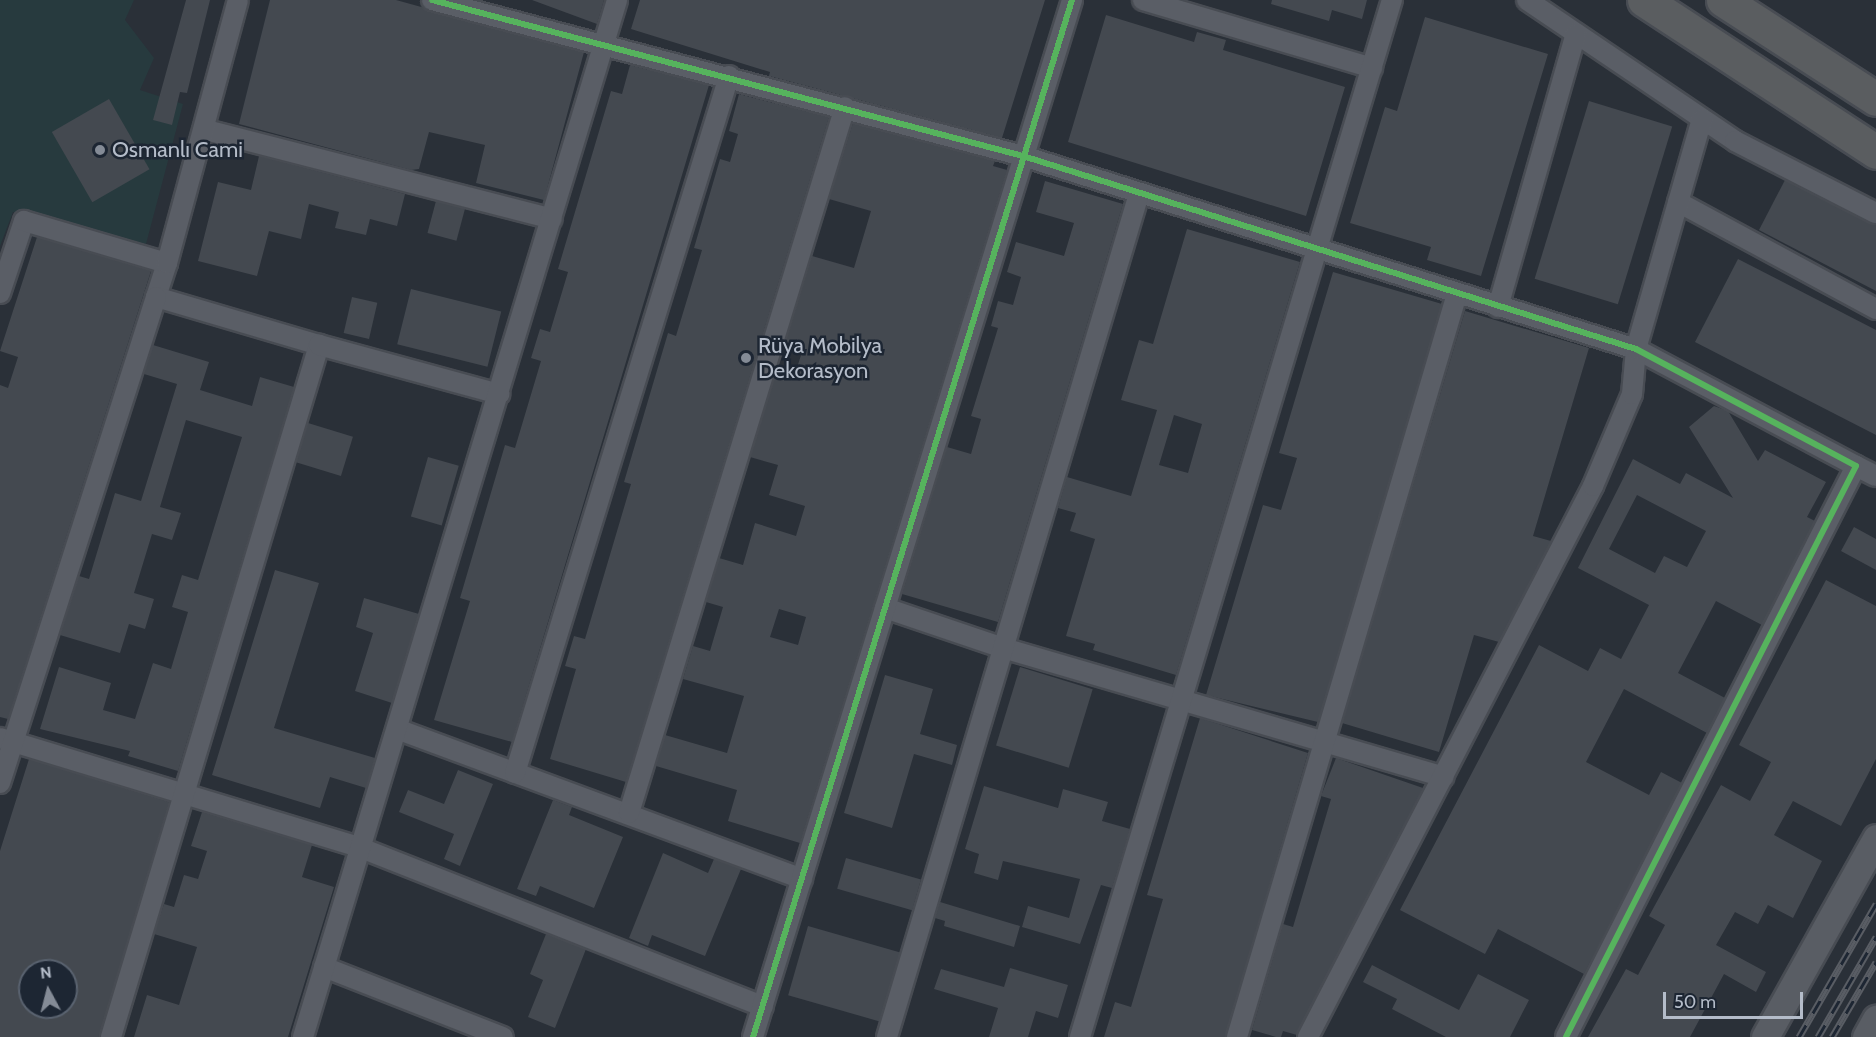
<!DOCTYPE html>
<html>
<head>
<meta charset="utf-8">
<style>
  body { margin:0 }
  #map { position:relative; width:1876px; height:1037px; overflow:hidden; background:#2a3038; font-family:Cabin,sans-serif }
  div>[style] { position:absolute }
  .green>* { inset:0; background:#273a3e }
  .building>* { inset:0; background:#444950; transform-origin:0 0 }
  .roads { filter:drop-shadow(2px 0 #484c53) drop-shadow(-2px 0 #484c53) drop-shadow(0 2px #484c53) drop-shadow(0 -2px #484c53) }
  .street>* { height:20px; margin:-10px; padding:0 10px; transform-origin:10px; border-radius:10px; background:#5a5e66 }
  .secondary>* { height:27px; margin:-13.5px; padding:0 13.5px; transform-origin:13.5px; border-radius:13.5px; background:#595d64 }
  .highway>* { height:33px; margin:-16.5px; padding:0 16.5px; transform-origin:16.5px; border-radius:16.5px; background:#5a5d60 }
  .rail>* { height:7px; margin-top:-3.5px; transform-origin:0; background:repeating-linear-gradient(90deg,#1d2633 0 14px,#595d64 0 28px); box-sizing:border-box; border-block:2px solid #595d64 }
  .cycleway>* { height:6px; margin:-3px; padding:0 3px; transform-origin:3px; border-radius:3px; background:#56b35d }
  .dots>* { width:16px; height:16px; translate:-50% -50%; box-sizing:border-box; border:3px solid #1d2633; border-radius:50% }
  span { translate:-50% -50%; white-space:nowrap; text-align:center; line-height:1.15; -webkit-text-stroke:5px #1d2633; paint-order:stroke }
  .poi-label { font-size:22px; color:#b4bcc9 }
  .left { translate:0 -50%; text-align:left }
  .north { position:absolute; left:18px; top:959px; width:60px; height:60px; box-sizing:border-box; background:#1d2633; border:2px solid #59626f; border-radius:50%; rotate:353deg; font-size:16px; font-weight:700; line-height:24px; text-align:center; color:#b4bcc9 }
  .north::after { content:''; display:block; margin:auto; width:21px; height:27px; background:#848b96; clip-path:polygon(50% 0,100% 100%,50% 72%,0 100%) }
  .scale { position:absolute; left:1663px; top:992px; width:140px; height:27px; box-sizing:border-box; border:3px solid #b4bcc9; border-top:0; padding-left:8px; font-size:18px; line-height:21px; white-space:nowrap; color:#b4bcc9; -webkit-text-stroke:4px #1d2633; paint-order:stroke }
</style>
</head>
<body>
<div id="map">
  <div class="green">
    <div style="clip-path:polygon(0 0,134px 0,125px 20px,154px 58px,140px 90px,183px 104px,146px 244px,13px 212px,0 246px)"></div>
  </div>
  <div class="building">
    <div style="clip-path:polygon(186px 0,210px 0,187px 93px,180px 92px,172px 125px,153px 120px)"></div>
    <div style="clip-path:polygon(270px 0,396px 0,584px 52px,544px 200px,476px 183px,485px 145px,429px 132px,419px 169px,411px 170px,239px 124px)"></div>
    <div style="clip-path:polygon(532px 0,604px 0,597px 24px)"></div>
    <div style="clip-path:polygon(640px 0,1045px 0,1002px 138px,769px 76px,770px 72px,631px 29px)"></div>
    <div style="clip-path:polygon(1272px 0,1367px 0,1362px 19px,1332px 10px,1329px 21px,1271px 4px)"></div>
    <div style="clip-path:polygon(1106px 15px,1194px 42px,1197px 32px,1226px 40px,1223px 50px,1345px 87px,1306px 216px,1068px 142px)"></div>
    <div style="clip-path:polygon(1425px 17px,1548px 54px,1481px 276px,1427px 260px,1431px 247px,1350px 223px,1385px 107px,1397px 111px)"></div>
    <div style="clip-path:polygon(630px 65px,709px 85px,512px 742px,434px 720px,470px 601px,460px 598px,505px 445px,515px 448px,541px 361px,531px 358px,540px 329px,550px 332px,568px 272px,558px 269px,611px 91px,622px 94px)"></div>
    <div style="clip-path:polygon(739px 94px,829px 117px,626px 782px,550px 759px,576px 669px,565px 666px,574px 636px,585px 639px,631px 484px,624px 482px,668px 333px,676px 336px,702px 250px,694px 248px,720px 159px,730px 162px,738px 134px,729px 131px)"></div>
    <div style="left:109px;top:99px;width:81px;height:66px;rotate:60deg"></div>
    <div style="left:1589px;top:101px;width:87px;height:186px;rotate:17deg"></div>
    <div style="clip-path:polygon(evenodd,853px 123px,995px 161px,993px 166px,1007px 170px,800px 843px,728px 821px,737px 790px,656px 766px,665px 735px,727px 753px,744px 696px,683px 679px,693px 646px,710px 651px,723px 607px,706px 602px,719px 558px,743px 565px,755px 523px,796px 536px,805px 506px,769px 495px,778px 465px,750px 457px,776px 372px,794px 377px,803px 349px,785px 344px,812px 256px,854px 268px,871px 211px,829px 199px,853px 123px,779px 609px,806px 617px,798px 645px,770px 637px,779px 609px)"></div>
    <div style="clip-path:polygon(259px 156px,405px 194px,397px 226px,370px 219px,366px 235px,335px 228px,339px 212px,309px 204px,301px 239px,269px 231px,257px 276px,198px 261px,218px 182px,251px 190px)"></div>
    <div style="clip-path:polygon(1785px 180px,1876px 225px,1876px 291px,1759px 230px)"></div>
    <div style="clip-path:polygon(1045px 181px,1123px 204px,998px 622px,902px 594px,947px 447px,971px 454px,981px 419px,971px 416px,998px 328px,991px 326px,998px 301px,1013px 305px,1021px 277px,1007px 272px,1016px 242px,1064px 256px,1074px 223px,1036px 212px)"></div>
    <div style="left:436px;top:201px;width:30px;height:33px;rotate:15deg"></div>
    <div style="clip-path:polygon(evenodd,1187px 229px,1300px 262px,1176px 675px,1093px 650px,1095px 644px,1066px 636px,1095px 539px,1070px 531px,1076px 513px,1058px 508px,1067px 477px,1131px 496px,1157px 410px,1121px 400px,1139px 340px,1153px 344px,1187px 229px,1174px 415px,1202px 424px,1188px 473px,1159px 465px,1174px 415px)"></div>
    <div style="clip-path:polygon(37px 237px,151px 271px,8px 719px,0 717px,0 385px,8px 388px,18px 357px,0 351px)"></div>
    <div style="clip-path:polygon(1738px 259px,1876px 330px,1876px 435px,1695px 342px)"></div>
    <div style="clip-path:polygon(1333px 272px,1442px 304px,1318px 722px,1206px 695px,1263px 505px,1281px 510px,1297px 458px,1279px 453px)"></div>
    <div style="left:411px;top:289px;width:93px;height:57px;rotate:14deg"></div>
    <div style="left:352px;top:297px;width:26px;height:37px;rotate:13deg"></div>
    <div style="clip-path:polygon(1465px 311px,1589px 348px,1533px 536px,1551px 541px,1499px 642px,1474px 635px,1439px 752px,1342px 723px)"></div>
    <div style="clip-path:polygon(153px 345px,209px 362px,200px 390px,252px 406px,260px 377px,294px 387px,178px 771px,128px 756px,130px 751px,40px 729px,59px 667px,111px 683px,103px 710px,135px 719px,153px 663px,171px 669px,188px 612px,172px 607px,182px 575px,198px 580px,242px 437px,186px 420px,160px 507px,181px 513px,172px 540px,152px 534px,134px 593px,154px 599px,145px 629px,129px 624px,120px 653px,60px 635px,79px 576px,89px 579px,115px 493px,141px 501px,177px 384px,144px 374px)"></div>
    <div style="clip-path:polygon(evenodd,1714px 406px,1728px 411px,1758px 461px,1765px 450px,1826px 482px,1807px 517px,1815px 521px,1762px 625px,1716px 601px,1678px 673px,1725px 698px,1707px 733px,1624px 689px,1586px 762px,1649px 795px,1661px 772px,1682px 783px,1584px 974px,1498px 929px,1485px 954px,1400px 910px,1539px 645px,1588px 671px,1600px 648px,1621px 659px,1649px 605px,1578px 568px,1633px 459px,1680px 484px,1686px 473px,1733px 498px,1689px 427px,1714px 406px,1637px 495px,1706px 531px,1687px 567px,1664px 556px,1655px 573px,1609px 549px,1637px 495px)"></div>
    <div style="left:308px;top:423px;width:47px;height:41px;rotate:17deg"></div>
    <div style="left:428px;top:457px;width:32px;height:62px;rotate:16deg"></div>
    <div style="clip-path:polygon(1854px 527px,1876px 539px,1876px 570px,1841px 551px)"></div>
    <div style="clip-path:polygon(275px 570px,319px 583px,274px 728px,375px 758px,366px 788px,330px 777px,320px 808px,212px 775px)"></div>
    <div style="clip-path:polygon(1826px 580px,1876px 606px,1876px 759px,1841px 826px,1793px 801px,1774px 835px,1822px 861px,1793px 918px,1768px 905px,1758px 924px,1735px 912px,1716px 945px,1766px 972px,1756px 992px,1724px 974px,1690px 1037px,1588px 1037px,1626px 969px,1638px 975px,1665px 925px,1649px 916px,1721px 785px,1750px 801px,1771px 762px,1739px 745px)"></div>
    <div style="clip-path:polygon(364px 598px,419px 614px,392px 703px,355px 691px,373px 633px,356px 627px)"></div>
    <div style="left:1020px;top:667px;width:76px;height:82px;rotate:17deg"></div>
    <div style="clip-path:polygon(885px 675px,933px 689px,920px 734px,957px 745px,952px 765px,914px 754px,892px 828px,844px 813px)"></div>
    <div style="clip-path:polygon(1200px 718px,1308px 753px,1225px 1037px,1104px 1037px,1115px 1002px,1131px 1007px,1163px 899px,1147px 895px)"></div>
    <div style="clip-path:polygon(1336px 758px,1423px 788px,1297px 1035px,1283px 1031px,1281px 1037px,1276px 1037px,1252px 1030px,1283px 924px,1293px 927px,1331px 799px,1321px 796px)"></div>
    <div style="clip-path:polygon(evenodd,29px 759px,169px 802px,99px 1037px,0 1037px,0 851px,29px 759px,30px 971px,66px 971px,66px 1007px,30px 1007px,30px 971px)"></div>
    <div style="clip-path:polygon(458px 770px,493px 784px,460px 866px,444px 859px,454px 834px,399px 812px,408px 790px,444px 804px)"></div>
    <div style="clip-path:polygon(984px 786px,1058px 808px,1063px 789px,1108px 802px,1102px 821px,1130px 829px,1112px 888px,1101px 885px,1080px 944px,1022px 927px,1028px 906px,1069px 918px,1080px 879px,1003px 861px,998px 880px,974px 873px,979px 854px,965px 849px)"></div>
    <div style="clip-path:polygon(553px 800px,572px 807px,569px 815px,623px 837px,594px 908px,540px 886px,536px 896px,517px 889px)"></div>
    <div style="clip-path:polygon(202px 812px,312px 845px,302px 877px,334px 887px,288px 1037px,134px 1037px,147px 995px,179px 1005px,197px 947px,154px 934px,164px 904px,174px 907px,184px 875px,198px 879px,207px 851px,191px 846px)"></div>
    <div style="clip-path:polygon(663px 853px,708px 873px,714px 859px,741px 869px,705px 956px,652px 935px,648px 946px,629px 938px)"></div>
    <div style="left:846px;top:858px;width:78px;height:32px;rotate:16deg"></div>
    <div style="clip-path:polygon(940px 902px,1020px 926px,1014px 947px,944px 926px,945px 921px,935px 918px)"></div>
    <div style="left:808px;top:926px;width:96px;height:72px;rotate:16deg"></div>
    <div style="clip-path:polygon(546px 934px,586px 949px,555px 1028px,528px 1017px,543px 980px,530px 974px)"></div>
    <div style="clip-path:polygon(1372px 965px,1459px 1010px,1478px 974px,1529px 1000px,1510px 1037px,1446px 1037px,1392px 1009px,1397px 999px,1363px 982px)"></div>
    <div style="clip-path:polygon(1010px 968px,1068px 985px,1058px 1018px,1036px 1011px,1028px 1037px,989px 1037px,998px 1008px,934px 989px,941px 969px,1004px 987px)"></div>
  </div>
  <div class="roads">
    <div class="street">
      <div style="left:432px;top:0;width:611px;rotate:14.79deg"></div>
      <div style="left:1023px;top:156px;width:643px;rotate:17.48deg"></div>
      <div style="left:1636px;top:349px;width:249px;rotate:28deg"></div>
      <div style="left:1856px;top:466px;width:640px;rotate:116.93deg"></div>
      <div style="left:1143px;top:0;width:239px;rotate:16.5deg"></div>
      <div style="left:1527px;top:0;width:251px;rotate:34.1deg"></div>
      <div style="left:1735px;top:141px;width:158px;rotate:27.1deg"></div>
      <div style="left:206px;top:130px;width:357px;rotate:14.4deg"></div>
      <div style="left:1678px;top:202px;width:225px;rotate:28.4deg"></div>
      <div style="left:167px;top:263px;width:36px;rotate:108deg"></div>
      <div style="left:156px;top:297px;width:170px;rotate:16.4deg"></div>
      <div style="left:0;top:293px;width:76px;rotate:-71.6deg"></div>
      <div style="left:24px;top:221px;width:149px;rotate:16.4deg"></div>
      <div style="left:167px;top:263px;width:272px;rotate:-74.9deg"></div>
      <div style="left:1498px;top:307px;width:284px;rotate:-74.1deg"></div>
      <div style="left:1856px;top:466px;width:22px;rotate:27deg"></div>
      <div style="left:885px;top:608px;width:125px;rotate:18.7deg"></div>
      <div style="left:1003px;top:648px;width:459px;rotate:16.3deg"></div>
      <div style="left:397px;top:729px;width:432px;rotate:20.3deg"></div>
      <div style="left:0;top:738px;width:377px;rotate:16.9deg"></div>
      <div style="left:361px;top:848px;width:432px;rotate:21.5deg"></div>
      <div style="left:515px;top:773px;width:729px;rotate:-72.93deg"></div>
      <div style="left:0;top:783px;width:510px;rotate:-72.2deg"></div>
      <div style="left:629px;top:813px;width:738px;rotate:-72.99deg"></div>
      <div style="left:324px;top:967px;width:192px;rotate:21.4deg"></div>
      <div style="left:111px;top:1037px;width:723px;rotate:-73.27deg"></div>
      <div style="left:319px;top:345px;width:187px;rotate:15.2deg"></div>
      <div style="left:303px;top:1037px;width:1083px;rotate:-73.15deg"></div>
      <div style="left:753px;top:1037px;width:1085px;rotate:-72.9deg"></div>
      <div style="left:887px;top:1037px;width:880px;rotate:-73.36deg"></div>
      <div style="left:1080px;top:1037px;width:1083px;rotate:-73.26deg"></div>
      <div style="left:1237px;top:1037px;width:775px;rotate:-73.51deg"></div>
      <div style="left:1308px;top:1037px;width:620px;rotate:-62.65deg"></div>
      <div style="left:1593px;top:486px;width:100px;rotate:-67deg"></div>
      <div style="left:1632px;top:394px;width:45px;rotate:-84.9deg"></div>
      <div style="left:1636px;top:349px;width:239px;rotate:-74deg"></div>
    </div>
    <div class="secondary">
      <div style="left:1765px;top:1037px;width:228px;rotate:-60.8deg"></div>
      <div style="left:1866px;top:1037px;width:21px;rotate:-61deg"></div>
    </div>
    <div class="highway">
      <div style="left:1644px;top:0;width:277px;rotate:33.2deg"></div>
      <div style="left:1723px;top:0;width:182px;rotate:32.9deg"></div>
    </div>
  </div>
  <div class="rail">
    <div style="left:1799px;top:1037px;width:154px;rotate:-59.9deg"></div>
    <div style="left:1818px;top:1037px;width:116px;rotate:-59.9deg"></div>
    <div style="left:1832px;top:1037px;width:87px;rotate:-59.6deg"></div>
  </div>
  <div class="cycleway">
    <div style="left:432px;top:0;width:611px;rotate:14.79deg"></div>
    <div style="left:1023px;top:156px;width:643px;rotate:17.48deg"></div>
    <div style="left:1636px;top:349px;width:249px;rotate:28deg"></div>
    <div style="left:1856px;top:466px;width:640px;rotate:116.93deg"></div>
    <div style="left:753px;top:1037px;width:1085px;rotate:-72.9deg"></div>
  </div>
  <div class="dots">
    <div style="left:100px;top:150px;background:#848b96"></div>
    <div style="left:746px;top:358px;background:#848b96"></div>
  </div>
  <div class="poi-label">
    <span class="left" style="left:112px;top:150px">Osmanlı Cami</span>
    <span class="left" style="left:758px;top:358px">Rüya Mobilya<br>Dekorasyon</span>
  </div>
  <div class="north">N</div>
  <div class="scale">50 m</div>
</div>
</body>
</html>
